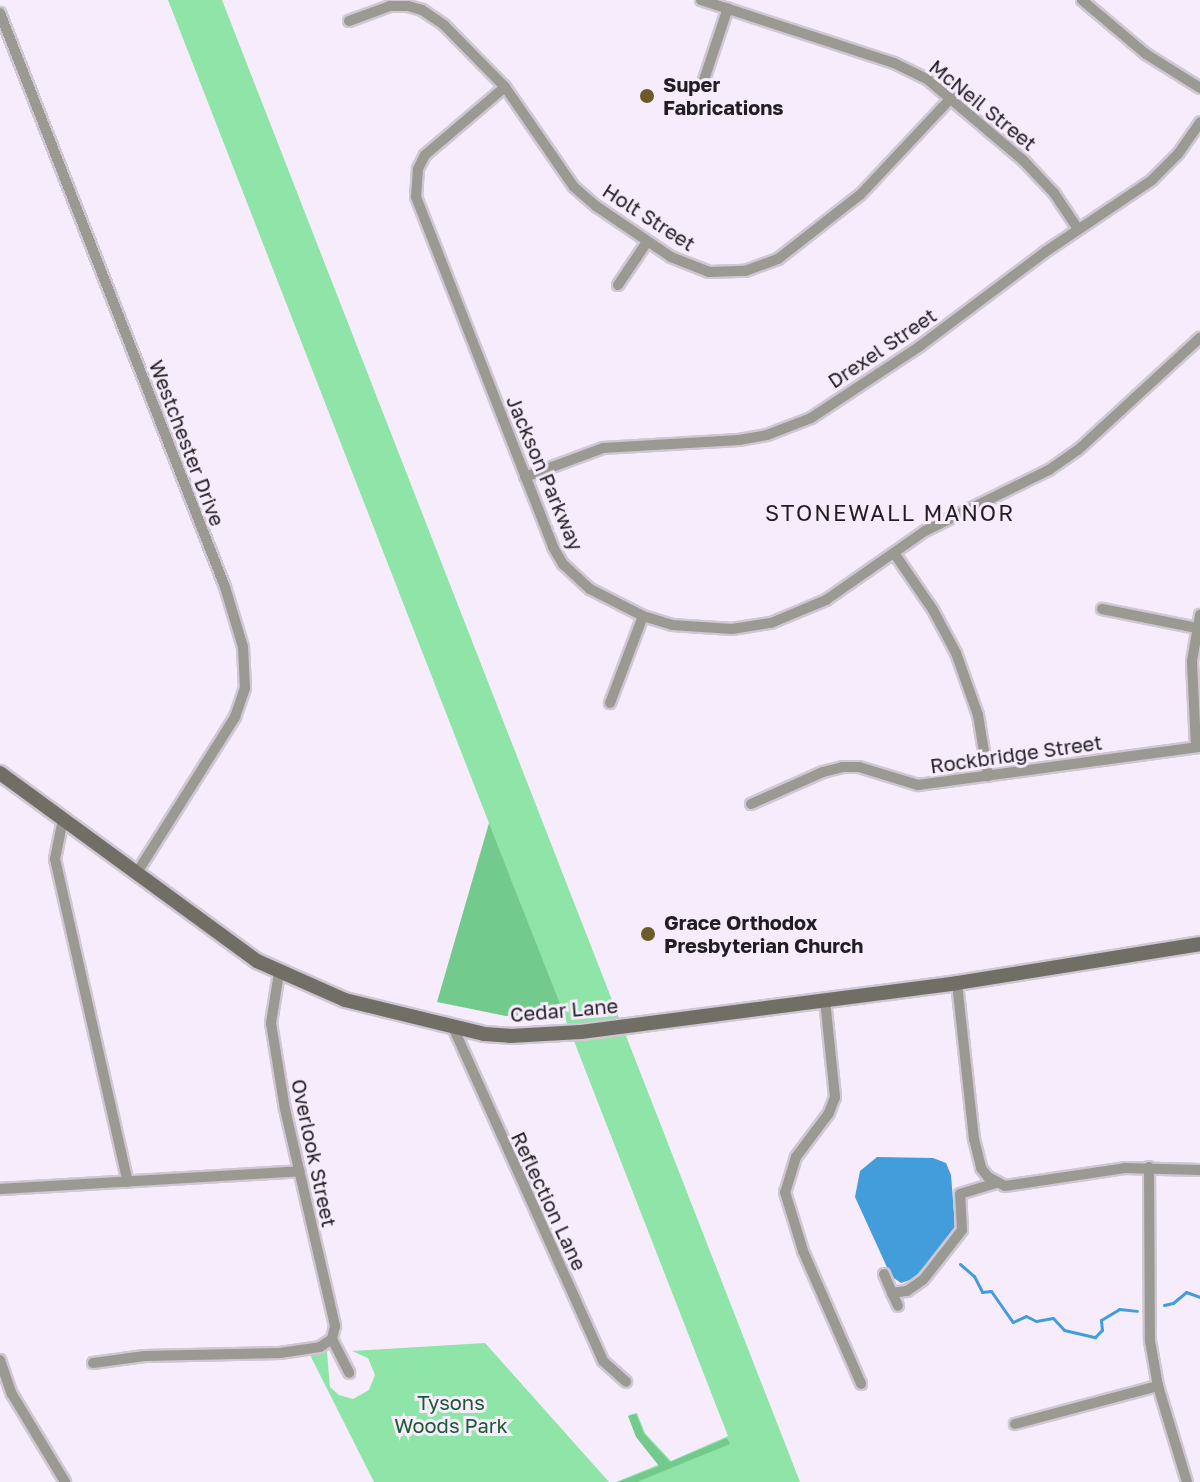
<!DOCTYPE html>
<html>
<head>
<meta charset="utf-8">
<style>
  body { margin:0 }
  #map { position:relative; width:1200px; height:1482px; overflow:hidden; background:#f6ecfb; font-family:"Golos Text",sans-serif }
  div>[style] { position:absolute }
  .green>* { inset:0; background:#8fe4a7 }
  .forest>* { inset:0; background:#72cb8d }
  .water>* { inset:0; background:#429dda }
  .stream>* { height:3px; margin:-1.5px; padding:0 1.5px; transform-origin:1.5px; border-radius:1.5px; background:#429dda }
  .roads { filter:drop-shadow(2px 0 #d0c7d4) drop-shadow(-2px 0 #d0c7d4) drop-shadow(0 2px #d0c7d4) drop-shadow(0 -2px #d0c7d4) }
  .minor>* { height:10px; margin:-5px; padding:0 5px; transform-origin:5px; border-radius:5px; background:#9a9992 }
  .secondary>* { height:14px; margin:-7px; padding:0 7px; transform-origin:7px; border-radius:7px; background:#716f65 }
  .dots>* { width:22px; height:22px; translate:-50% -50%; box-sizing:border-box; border:4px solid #f6ecfb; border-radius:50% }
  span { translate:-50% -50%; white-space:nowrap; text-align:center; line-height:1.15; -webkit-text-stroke:6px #f6ecfb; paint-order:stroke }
  .poi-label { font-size:20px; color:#211d23; font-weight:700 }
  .left { translate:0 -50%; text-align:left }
  .street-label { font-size:20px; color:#211d23 }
  .park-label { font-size:20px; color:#1a5a32 }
  .neighbourhood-label { font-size:22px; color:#211d23; letter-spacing:2px }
</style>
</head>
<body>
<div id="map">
  <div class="green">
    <div style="clip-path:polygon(168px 0,222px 0,800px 1482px,616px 1482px,660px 1464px,636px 1436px,629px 1415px,637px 1413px,645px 1433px,671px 1461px,728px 1436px)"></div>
    <div style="clip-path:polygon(485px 1343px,609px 1482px,374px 1482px,309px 1353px,327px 1352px,330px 1387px,339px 1395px,353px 1399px,369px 1390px,375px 1375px,368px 1358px,352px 1351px)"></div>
  </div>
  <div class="forest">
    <div style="clip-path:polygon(489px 823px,564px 1014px,506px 1016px,437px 1002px)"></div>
    <div style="clip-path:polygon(636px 1414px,644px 1434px,670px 1462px,727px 1438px,730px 1444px,637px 1482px,618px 1482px,659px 1466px,636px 1437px,628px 1416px)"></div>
  </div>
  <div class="water">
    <div style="clip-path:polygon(877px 1157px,933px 1158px,946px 1163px,951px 1175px,955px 1226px,952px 1237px,913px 1279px,901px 1283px,891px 1276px,855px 1197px,860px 1171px)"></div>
  </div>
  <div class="stream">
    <div style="left:960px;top:1264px;width:18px;rotate:41deg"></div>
    <div style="left:974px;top:1276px;width:18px;rotate:63deg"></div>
    <div style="left:982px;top:1292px;width:9px;rotate:-6deg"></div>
    <div style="left:991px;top:1291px;width:38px;rotate:55deg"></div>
    <div style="left:1013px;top:1322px;width:14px;rotate:-25deg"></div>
    <div style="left:1026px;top:1316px;width:11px;rotate:27deg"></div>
    <div style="left:1036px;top:1321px;width:17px;rotate:-10deg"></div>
    <div style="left:1053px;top:1318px;width:16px;rotate:47deg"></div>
    <div style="left:1064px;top:1330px;width:32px;rotate:13deg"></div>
    <div style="left:1095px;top:1337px;width:10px;rotate:-45deg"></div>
    <div style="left:1102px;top:1330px;width:10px;rotate:-96deg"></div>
    <div style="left:1101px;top:1320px;width:21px;rotate:-31deg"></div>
    <div style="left:1119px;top:1309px;width:18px;rotate:6deg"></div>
    <div style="left:1164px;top:1305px;width:9px;rotate:-13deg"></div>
    <div style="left:1173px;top:1303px;width:17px;rotate:-40deg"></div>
    <div style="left:1186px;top:1292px;width:15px;rotate:20deg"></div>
  </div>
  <div class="roads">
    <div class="minor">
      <div style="left:701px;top:0;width:203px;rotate:18.1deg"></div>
      <div style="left:894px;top:63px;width:37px;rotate:26deg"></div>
      <div style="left:927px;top:79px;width:126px;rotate:40.2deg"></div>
      <div style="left:1023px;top:160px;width:45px;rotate:46.8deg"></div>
      <div style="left:1054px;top:193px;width:43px;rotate:56.3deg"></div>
      <div style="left:1082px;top:0;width:84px;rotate:40.2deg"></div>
      <div style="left:1146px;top:54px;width:64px;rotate:32.2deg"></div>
      <div style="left:0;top:13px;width:617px;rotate:68.6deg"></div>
      <div style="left:225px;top:587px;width:63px;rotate:73.3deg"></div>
      <div style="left:243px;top:647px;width:41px;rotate:87.2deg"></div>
      <div style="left:245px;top:688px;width:31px;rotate:109deg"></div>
      <div style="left:235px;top:717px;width:186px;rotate:122.2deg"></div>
      <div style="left:349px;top:21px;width:44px;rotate:-20.1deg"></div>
      <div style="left:390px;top:6px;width:18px"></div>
      <div style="left:408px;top:6px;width:15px;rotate:16deg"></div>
      <div style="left:422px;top:10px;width:27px;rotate:34deg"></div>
      <div style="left:444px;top:25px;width:87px;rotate:45.5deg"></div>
      <div style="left:505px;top:87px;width:121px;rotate:55.4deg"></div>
      <div style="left:574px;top:187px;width:29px;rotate:41deg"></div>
      <div style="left:596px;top:206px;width:91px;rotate:34.2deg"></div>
      <div style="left:671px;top:257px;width:41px;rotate:21.5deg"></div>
      <div style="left:709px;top:272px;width:36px;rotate:-2deg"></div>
      <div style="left:745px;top:271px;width:35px;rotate:-20deg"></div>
      <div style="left:778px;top:259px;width:105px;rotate:-38.1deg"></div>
      <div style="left:861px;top:194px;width:133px;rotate:-46.8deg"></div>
      <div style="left:702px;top:86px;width:82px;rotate:-71.6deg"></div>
      <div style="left:505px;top:87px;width:105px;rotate:139.6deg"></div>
      <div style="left:425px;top:155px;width:16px;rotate:117deg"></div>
      <div style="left:418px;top:169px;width:28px;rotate:94deg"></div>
      <div style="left:416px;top:197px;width:376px;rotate:68.6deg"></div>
      <div style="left:553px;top:547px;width:20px;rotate:60deg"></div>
      <div style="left:563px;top:564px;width:37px;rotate:43deg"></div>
      <div style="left:590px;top:589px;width:59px;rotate:27deg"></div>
      <div style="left:643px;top:616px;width:30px;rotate:17deg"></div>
      <div style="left:672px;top:625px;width:60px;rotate:3.8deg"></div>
      <div style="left:732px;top:629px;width:39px;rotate:-9deg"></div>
      <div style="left:771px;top:623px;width:60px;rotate:-22.7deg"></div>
      <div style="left:826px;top:600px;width:121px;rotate:-34.9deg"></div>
      <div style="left:925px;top:531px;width:138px;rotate:-26.2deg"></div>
      <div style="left:1049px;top:470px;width:35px;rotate:-35deg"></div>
      <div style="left:1078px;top:450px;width:166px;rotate:-42.6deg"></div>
      <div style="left:618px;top:285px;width:52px;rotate:-56deg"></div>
      <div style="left:525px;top:477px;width:83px;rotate:-20.4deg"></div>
      <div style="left:603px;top:448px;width:136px;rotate:-3.4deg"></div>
      <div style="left:739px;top:440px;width:28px;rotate:-10deg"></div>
      <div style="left:767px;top:435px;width:47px;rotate:-21.1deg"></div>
      <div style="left:811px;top:418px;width:131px;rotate:-33.4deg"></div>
      <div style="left:920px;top:346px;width:156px;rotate:-36.9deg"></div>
      <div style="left:1045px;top:252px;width:129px;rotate:-33.9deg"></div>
      <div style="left:1152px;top:180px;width:37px;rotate:-45deg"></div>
      <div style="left:1178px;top:154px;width:39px;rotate:-55deg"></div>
      <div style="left:894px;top:553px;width:69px;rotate:55.6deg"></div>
      <div style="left:933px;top:610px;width:49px;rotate:61.9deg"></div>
      <div style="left:956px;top:653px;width:66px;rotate:70.5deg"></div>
      <div style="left:978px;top:715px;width:62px;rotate:80.7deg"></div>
      <div style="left:1102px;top:609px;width:97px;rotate:11.3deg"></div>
      <div style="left:610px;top:703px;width:93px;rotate:-69.2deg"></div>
      <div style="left:1196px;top:747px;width:86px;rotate:-92.7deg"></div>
      <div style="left:1192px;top:661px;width:47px;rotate:-80.1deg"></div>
      <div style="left:751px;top:804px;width:79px;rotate:-24deg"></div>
      <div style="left:823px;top:772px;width:21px;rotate:-14deg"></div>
      <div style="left:843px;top:767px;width:16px"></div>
      <div style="left:859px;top:767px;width:62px;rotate:17deg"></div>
      <div style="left:918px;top:785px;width:285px;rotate:-7.7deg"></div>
      <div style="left:63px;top:819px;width:41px;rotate:101.3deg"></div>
      <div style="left:55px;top:859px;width:331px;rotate:77.3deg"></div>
      <div style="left:279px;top:973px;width:51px;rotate:99.1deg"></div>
      <div style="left:271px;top:1023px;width:87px;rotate:80.8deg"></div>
      <div style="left:285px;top:1109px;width:223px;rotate:77deg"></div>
      <div style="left:335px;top:1326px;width:13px;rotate:103deg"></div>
      <div style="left:957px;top:983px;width:157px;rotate:83.8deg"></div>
      <div style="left:974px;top:1139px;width:30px;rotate:76deg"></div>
      <div style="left:981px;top:1168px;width:11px;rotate:52deg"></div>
      <div style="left:988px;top:1177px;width:19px;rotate:28deg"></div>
      <div style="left:1005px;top:1186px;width:121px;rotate:-8.5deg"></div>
      <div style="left:1125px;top:1168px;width:75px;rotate:1.5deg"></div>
      <div style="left:825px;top:1000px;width:98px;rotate:84.1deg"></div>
      <div style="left:835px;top:1097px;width:17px;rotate:111deg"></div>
      <div style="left:829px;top:1113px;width:55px;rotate:126.9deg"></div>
      <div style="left:796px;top:1157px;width:37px;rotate:107deg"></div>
      <div style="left:785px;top:1192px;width:62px;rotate:73deg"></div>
      <div style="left:803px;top:1251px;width:145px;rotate:66.4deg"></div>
      <div style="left:453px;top:1027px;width:366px;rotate:65.8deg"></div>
      <div style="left:603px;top:1361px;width:31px;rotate:42deg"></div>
      <div style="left:1149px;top:1167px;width:174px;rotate:89.7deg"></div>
      <div style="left:1150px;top:1341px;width:46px;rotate:79.9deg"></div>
      <div style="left:1158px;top:1386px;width:100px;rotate:73.2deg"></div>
      <div style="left:0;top:1189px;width:300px;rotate:-3.4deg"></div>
      <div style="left:884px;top:1274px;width:21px;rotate:67deg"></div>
      <div style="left:892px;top:1293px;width:15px;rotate:-8deg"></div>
      <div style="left:907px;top:1291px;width:19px;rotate:-35deg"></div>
      <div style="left:923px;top:1280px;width:63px;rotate:-52deg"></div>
      <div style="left:962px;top:1230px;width:36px;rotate:-93deg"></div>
      <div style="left:960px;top:1194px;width:37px;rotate:-17deg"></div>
      <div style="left:892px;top:1293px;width:14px;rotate:65deg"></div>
      <div style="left:332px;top:1339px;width:38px;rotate:63deg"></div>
      <div style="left:0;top:1360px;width:36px;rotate:71deg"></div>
      <div style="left:12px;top:1394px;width:103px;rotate:58.9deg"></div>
      <div style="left:93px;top:1363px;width:52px;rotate:-7.7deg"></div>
      <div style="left:145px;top:1356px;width:135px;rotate:-1.3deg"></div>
      <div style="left:280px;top:1353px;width:40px;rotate:-8.5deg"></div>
      <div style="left:320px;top:1347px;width:14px;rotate:-34deg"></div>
      <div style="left:1015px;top:1424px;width:148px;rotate:-14.9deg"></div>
    </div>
    <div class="secondary">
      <div style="left:0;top:773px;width:318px;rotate:36.2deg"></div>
      <div style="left:257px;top:961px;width:96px;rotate:23.9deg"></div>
      <div style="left:345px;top:1000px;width:143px;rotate:13.7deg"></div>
      <div style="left:484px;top:1034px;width:26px;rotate:4deg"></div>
      <div style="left:510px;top:1036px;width:71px;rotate:-3.2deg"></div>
      <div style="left:581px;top:1032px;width:379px;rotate:-7.4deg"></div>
      <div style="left:957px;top:983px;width:246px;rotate:-9.1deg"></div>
    </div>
  </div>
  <div class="dots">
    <div style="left:647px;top:96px;background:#6c5a28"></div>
    <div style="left:648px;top:934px;background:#6c5a28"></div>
  </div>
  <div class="poi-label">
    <span class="left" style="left:663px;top:96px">Super<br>Fabrications</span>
    <span class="left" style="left:664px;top:934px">Grace Orthodox<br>Presbyterian Church</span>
  </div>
  <div class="street-label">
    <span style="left:983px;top:105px;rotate:39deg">McNeil Street</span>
    <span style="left:649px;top:217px;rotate:33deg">Holt Street</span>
    <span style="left:882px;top:348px;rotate:-34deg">Drexel Street</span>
    <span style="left:187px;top:443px;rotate:69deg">Westchester Drive</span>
    <span style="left:545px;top:473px;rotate:67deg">Jackson Parkway</span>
    <span style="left:1016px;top:754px;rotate:-8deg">Rockbridge Street</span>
    <span style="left:564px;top:1010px;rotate:-5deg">Cedar Lane</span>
    <span style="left:314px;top:1153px;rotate:78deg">Overlook Street</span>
    <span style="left:549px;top:1201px;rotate:65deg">Reflection Lane</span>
  </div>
  <div class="park-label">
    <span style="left:451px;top:1414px">Tysons<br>Woods Park</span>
  </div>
  <div class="neighbourhood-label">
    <span style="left:890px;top:513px">STONEWALL MANOR</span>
  </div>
</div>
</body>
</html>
